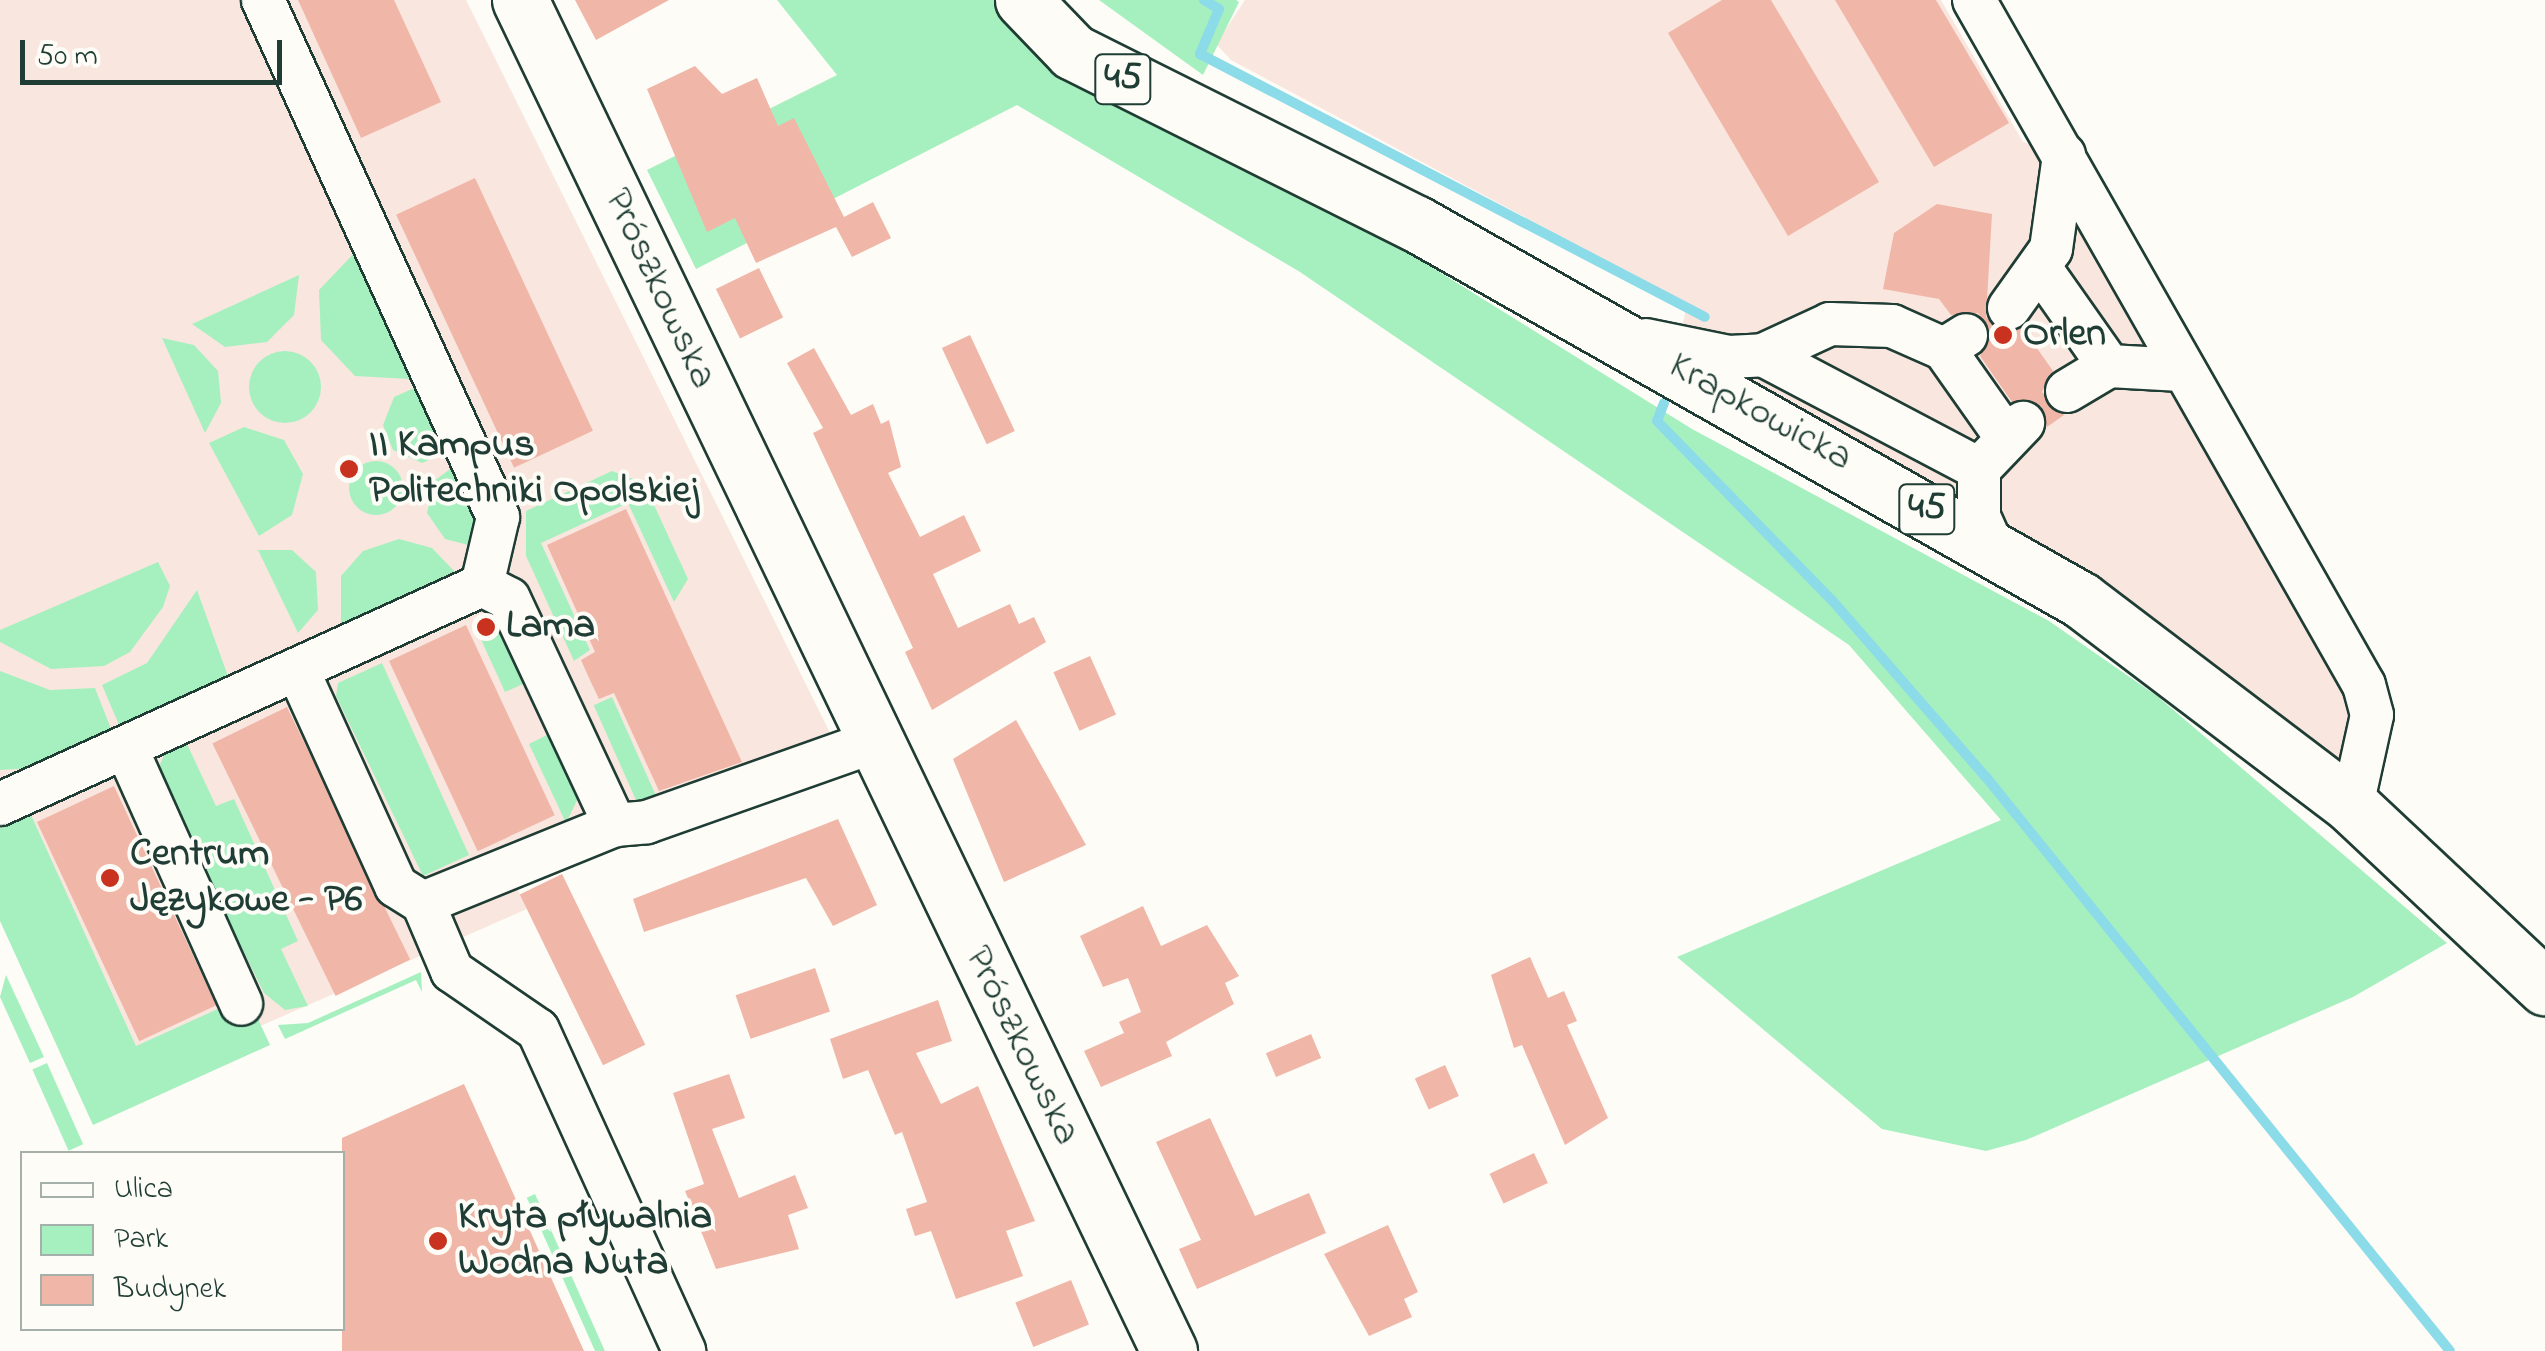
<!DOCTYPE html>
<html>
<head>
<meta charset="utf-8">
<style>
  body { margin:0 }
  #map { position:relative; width:2545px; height:1351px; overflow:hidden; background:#fdfcf7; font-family:"Indie Flower",sans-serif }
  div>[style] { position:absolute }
  .built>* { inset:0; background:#f9e7df }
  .green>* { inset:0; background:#a6f0bf; transform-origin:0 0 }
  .round { border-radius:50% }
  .stream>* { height:10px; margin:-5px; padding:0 5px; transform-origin:5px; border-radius:5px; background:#8cdbe8 }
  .building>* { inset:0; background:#f0b6a8; transform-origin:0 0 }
  .roads { filter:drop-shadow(2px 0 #1f3d34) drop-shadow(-2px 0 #1f3d34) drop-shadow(0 2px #1f3d34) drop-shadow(0 -2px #1f3d34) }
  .minor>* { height:42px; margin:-21px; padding:0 21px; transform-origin:21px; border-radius:21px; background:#fdfcf7 }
  .major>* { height:55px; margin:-27.5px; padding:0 27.5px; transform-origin:27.5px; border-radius:27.5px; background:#fdfcf7 }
  .dots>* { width:28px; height:28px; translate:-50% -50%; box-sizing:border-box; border:5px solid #fdfcf7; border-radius:50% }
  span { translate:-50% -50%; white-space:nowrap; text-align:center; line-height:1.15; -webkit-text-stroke:8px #fdfcf7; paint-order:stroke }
  .shield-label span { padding:2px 8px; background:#fdfcf7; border:2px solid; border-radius:8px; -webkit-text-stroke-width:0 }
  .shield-label { font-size:38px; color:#1f3d34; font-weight:700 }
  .street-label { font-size:40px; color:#1f3d34 }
  .poi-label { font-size:40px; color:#1f3d34; font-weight:700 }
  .left { translate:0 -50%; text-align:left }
  .legend { position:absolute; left:20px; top:1151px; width:325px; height:180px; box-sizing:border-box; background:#fdfcf7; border:2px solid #a4b0a9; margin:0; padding:12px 18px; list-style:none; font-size:30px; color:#1f3d34 }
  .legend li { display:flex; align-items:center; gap:20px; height:50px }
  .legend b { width:50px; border:2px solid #a4b0a9 }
  .scale { position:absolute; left:20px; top:40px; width:262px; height:45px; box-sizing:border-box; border:5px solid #1f3d34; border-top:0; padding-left:12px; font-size:30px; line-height:35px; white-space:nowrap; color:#1f3d34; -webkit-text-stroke:8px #fdfcf7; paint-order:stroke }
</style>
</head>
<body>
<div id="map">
  <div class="built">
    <div style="clip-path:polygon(0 0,466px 0,848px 769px,557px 864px,515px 884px,527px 909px,92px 1100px,0 900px)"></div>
    <div style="clip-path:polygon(1245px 0,1941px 0,2023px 142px,2064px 155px,2364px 685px,2352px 806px,1674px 365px,1687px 304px,1231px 60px,1216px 44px)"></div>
  </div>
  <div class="green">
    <div style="clip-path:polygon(777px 0,994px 0,1044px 55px,1199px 149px,1404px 250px,1692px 429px,2049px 621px,2157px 696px,2447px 943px,2353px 997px,2026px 1140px,1986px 1151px,1882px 1129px,1677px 957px,2001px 820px,1849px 645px,1300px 272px,1017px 105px,696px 269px,647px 170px,837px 75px)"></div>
    <div style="clip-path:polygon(1099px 0,1236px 0,1239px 2px,1203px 75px)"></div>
    <div style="clip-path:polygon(359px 248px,417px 375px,409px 379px,355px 376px,321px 340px,319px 290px)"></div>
    <div style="clip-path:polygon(299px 275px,294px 315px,267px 342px,225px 347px,192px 324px)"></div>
    <div style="clip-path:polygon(162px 338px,194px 345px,218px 371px,221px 403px,205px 433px)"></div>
    <div class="round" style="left:249px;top:351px;width:72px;height:72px"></div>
    <div style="clip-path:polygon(421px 385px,451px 450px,422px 463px,393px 450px,383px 425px,394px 397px)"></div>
    <div style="clip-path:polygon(244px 427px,284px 440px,303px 474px,292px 515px,259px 536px,209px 443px)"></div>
    <div class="round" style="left:349px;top:461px;width:54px;height:54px"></div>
    <div style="clip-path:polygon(457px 464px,477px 509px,472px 546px,445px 539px,427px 513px,434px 481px)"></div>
    <div style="clip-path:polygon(612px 471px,644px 483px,688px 579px,674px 602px,628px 503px,541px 543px,590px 650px,574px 661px,526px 556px,526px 511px)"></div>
    <div style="clip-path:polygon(399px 539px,432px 548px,458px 575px,341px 632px,341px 576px,363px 551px)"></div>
    <div style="clip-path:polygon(258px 550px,292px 550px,316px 572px,318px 610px,298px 633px)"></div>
    <div style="clip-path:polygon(158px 562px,170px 586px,163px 607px,130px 652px,104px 666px,51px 669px,0 642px,0 630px)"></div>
    <div style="clip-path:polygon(197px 590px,230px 682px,122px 732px,102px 685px,147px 663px)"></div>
    <div style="clip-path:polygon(485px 615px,497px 620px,532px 680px,505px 692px,473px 622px)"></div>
    <div style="clip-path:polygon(382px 663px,469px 855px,423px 876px,336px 696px,338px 683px)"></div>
    <div style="clip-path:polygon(0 671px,50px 690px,95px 688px,113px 734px,33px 768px,0 770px)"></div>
    <div style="left:612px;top:697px;width:119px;height:20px;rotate:66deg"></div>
    <div style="clip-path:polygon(555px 731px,579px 796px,566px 823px,529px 744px)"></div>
    <div style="clip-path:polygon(187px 744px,216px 806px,234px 799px,298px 941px,281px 949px,308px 1006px,285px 1010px,264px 993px,156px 774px,165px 753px)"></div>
    <div style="clip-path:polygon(31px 815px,136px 1046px,231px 1003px,253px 1008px,270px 1045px,93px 1125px,0 921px,0 828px)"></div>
    <div style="clip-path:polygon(421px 972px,422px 992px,416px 980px,285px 1039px,278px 1025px,308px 1023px)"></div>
    <div style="clip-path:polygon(6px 975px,44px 1057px,30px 1063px,0 997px)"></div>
    <div style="left:47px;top:1063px;width:89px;height:16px;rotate:66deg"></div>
    <div style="left:535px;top:1194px;width:172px;height:9px;rotate:66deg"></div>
  </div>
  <div class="stream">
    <div style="left:1204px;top:0;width:17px;rotate:31deg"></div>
    <div style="left:1219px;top:9px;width:49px;rotate:112.9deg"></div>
    <div style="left:1200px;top:54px;width:569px;rotate:27.51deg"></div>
    <div style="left:1664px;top:403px;width:19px;rotate:111deg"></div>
    <div style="left:1657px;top:421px;width:249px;rotate:45.7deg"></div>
    <div style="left:1831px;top:599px;width:236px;rotate:49deg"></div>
    <div style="left:1986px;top:777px;width:738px;rotate:51.05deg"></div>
  </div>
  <div class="building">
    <div style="clip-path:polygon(298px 0,394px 0,441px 102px,361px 138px)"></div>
    <div style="clip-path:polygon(575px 0,669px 0,596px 40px)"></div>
    <div style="clip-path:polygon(1722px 0,1771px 0,1879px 182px,1788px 236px,1668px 33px)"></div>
    <div style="clip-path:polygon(1835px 0,1936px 0,2009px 123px,1934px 167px)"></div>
    <div style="clip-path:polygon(695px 66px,722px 94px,757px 78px,778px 126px,794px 118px,844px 217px,873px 202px,891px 238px,852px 257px,836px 227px,756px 263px,735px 218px,707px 232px,647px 89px)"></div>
    <div style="left:475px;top:178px;width:279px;height:87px;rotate:65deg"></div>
    <div style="clip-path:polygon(1937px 204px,1992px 214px,1986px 317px,2006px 333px,2023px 328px,2053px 371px,2042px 392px,2064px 415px,2047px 427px,2041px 406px,2012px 402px,1980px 356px,1991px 335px,1978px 313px,1951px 315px,1939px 299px,1883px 289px,1894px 233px)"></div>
    <div style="left:759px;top:268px;width:55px;height:48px;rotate:64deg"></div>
    <div style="left:970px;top:335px;width:106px;height:31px;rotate:65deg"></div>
    <div style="clip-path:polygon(814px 348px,851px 415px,873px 404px,881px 424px,889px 420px,901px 467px,888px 473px,920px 537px,964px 515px,981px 551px,933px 574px,958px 628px,1010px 604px,1019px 624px,1034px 617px,1046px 642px,932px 710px,905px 652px,913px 648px,813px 433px,823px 428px,787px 363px)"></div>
    <div style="clip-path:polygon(626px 509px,742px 762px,659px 791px,614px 693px,599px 699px,589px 678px,581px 660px,595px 652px,547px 545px)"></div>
    <div style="left:466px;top:625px;width:210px;height:85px;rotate:65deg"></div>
    <div style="left:1090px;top:656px;width:64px;height:40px;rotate:66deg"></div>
    <div style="left:287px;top:707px;width:281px;height:83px;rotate:64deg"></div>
    <div style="clip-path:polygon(1016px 720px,1086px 845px,1004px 882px,953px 759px)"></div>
    <div style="left:114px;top:786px;width:242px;height:85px;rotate:65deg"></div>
    <div style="clip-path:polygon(838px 819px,877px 905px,833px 926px,806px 878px,644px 932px,633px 899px)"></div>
    <div style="left:562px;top:874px;width:190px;height:47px;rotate:64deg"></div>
    <div style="clip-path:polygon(1143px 906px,1161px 946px,1207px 925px,1239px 976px,1225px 983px,1234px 1004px,1166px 1042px,1172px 1056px,1101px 1087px,1084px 1051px,1124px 1033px,1119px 1022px,1141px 1012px,1128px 978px,1103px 987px,1080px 936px)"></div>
    <div style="clip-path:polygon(1530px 957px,1548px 998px,1564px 991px,1577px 1021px,1567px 1025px,1608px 1118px,1565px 1145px,1522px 1045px,1514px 1048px,1491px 975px)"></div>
    <div style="left:815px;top:968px;width:46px;height:84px;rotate:71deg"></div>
    <div style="clip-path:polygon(938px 1000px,952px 1041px,916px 1053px,941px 1104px,978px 1086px,1035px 1221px,1006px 1231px,1023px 1276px,956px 1299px,931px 1231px,915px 1236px,906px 1209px,927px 1202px,902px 1132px,895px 1135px,868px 1070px,843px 1079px,830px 1039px)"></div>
    <div style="left:1311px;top:1034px;width:26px;height:49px;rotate:67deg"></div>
    <div style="left:1445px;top:1065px;width:34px;height:33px;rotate:66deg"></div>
    <div style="clip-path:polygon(729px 1074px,745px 1118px,712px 1129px,739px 1198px,795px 1175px,808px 1208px,788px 1215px,799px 1249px,716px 1269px,685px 1191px,704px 1184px,673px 1093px)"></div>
    <div style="clip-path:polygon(464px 1084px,584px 1351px,342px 1351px,342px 1138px)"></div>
    <div style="clip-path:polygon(1210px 1118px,1255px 1216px,1309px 1193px,1326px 1233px,1197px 1289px,1179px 1249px,1201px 1240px,1156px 1142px)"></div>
    <div style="left:1534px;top:1153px;width:33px;height:49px;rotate:65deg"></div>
    <div style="clip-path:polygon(1388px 1225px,1418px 1292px,1404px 1299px,1412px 1317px,1369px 1336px,1324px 1254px)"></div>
    <div style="left:1071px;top:1280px;width:48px;height:60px;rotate:68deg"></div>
  </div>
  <div class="roads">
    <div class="minor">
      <div style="left:263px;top:0;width:568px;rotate:65.56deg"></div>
      <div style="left:498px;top:517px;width:70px;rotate:103.2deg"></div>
      <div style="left:1974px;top:0;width:788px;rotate:60.35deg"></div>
      <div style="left:2364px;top:685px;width:31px;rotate:75deg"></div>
      <div style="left:2372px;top:715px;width:93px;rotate:102.4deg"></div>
      <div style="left:2043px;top:272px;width:115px;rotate:54.9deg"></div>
      <div style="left:2009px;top:308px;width:72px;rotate:-54.6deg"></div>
      <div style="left:2051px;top:249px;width:95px;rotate:-82.1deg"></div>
      <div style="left:1646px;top:340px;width:85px;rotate:11.6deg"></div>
      <div style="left:1729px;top:357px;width:34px;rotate:-3deg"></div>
      <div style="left:1763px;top:355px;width:74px;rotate:-24.8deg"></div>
      <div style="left:1830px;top:324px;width:62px;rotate:1.8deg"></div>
      <div style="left:1892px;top:326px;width:57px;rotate:23.9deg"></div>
      <div style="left:1944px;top:349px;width:26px;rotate:-32deg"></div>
      <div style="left:1944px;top:349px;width:108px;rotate:54.8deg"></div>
      <div style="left:1763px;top:355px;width:244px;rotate:27.8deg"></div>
      <div style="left:2067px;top:391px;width:49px;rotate:-30.8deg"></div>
      <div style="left:2109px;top:366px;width:72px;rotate:3.2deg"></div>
      <div style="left:1993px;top:548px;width:34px;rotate:-114deg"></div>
      <div style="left:1979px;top:517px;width:48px;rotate:-90deg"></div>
      <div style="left:1979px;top:469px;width:64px;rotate:-46.3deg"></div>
      <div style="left:482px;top:585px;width:30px;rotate:27deg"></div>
      <div style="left:509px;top:599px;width:250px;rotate:64.9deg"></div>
      <div style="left:299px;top:673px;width:234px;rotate:65.5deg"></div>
      <div style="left:396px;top:886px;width:32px;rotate:32deg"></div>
      <div style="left:423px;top:903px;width:207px;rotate:-22.1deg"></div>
      <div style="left:615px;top:825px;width:32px;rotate:-5deg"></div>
      <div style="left:647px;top:822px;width:240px;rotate:-19.5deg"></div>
      <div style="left:128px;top:752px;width:276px;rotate:65.8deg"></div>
      <div style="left:0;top:804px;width:529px;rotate:-24.43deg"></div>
      <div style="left:423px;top:903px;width:74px;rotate:66.9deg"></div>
      <div style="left:452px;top:971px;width:104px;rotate:34.5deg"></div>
      <div style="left:538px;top:1030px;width:353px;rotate:65.5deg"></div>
    </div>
    <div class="major">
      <div style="left:520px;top:0;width:1499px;rotate:64.34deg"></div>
      <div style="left:1023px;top:0;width:72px;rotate:46.1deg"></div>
      <div style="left:1073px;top:52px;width:385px;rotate:26.6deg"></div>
      <div style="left:1417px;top:224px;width:763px;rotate:29.52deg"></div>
      <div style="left:2081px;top:600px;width:340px;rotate:37.2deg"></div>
      <div style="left:2352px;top:806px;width:265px;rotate:43.2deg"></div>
    </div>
  </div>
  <div class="dots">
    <div style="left:2003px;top:335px;background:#c8321e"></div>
    <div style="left:349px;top:469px;background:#c8321e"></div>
    <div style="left:486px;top:627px;background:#c8321e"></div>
    <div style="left:110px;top:878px;background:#c8321e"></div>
    <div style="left:438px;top:1241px;background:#c8321e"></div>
  </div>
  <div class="shield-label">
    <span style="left:1123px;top:79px">45</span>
    <span style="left:1927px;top:509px">45</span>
  </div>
  <div class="street-label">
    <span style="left:659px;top:289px;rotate:65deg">Prószkowska</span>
    <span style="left:1760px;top:413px;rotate:29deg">Krapkowicka</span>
    <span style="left:1021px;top:1046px;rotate:64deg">Prószkowska</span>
  </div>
  <div class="poi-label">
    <span class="left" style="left:2023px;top:335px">Orlen</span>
    <span class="left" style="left:369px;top:469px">II Kampus<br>Politechniki Opolskiej</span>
    <span class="left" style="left:506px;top:627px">Lama</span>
    <span class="left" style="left:130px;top:878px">Centrum<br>Językowe - P6</span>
    <span class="left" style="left:458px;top:1241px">Kryta pływalnia<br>Wodna Nuta</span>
  </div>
  <ul class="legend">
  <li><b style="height:12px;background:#fdfcf7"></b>Ulica</li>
  <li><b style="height:28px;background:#a6f0bf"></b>Park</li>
  <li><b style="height:28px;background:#f0b6a8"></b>Budynek</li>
  </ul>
  <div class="scale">50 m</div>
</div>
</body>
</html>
